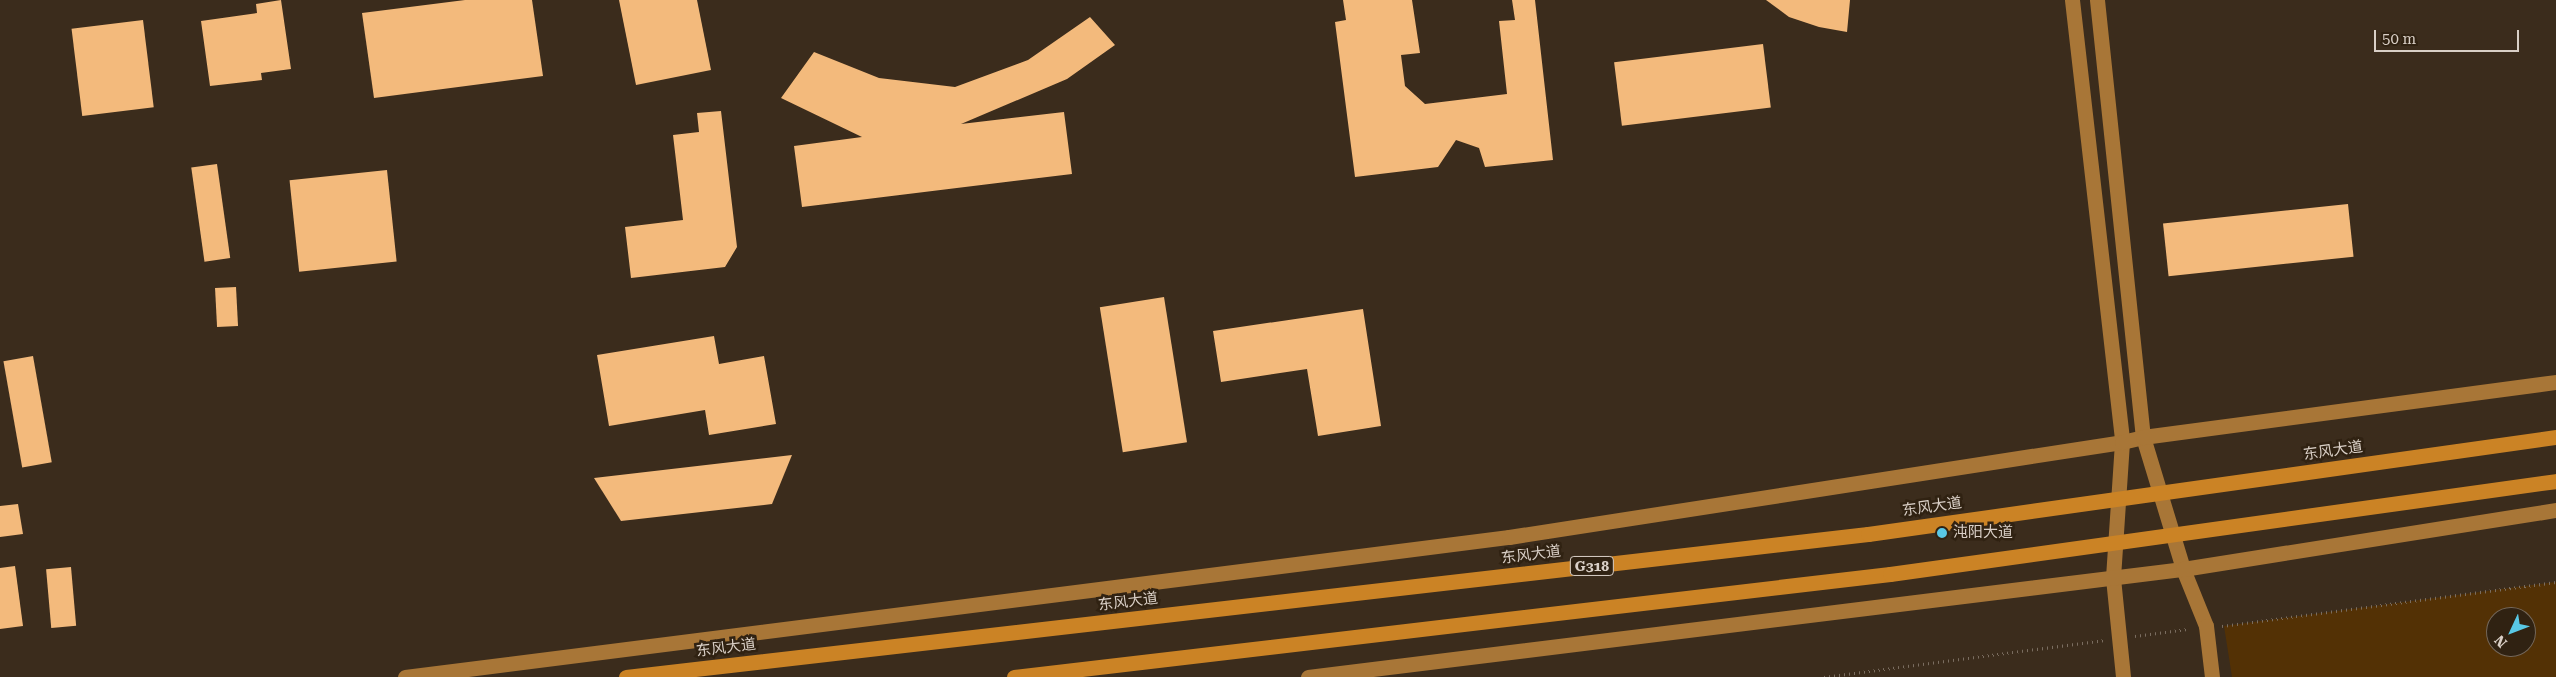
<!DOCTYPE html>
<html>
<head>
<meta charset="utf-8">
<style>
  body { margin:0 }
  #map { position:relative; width:2556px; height:677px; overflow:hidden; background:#3b2c1c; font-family:"Roboto Serif","Noto Sans SC",serif }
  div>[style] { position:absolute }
  .green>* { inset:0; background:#533105 }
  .building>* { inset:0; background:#f3ba7c; transform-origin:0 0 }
  .path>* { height:3px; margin-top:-1.5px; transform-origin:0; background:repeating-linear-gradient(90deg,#7a6d60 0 1px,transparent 0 5px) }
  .major>* { height:15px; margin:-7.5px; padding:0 7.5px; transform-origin:7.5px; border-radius:7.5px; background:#a87637 }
  .highway>* { height:15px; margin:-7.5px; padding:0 7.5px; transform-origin:7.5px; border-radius:7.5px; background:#cb8325 }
  .dots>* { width:14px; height:14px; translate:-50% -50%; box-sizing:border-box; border:2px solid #302212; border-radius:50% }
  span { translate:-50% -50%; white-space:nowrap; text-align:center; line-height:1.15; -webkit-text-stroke:5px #302212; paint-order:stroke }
  .shield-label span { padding:1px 4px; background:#302212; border:1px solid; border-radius:4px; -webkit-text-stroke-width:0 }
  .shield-label { font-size:14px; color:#d9cfc6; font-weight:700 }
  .street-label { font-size:15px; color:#d9cfc6 }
  .poi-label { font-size:15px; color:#d9cfc6 }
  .left { translate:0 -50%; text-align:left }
  .north { position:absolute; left:2486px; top:607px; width:50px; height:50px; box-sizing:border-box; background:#302212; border:1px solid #74675a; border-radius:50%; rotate:227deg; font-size:14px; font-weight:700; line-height:20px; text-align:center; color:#d9cfc6 }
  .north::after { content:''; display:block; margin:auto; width:18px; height:22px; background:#59c8e5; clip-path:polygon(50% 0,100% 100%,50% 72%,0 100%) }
  .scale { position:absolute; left:2374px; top:30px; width:145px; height:22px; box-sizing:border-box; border:2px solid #d9cfc6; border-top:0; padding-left:6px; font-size:15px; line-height:18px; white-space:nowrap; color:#d9cfc6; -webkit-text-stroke:4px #302212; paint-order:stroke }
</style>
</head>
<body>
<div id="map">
  <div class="green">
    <div style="clip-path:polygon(evenodd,2556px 582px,2556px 677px,2232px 677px,2224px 626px,2556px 582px,2496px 617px,2526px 617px,2526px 647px,2496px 647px,2496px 617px)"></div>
  </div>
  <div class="building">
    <div style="clip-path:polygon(281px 0,291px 69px,261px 73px,262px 80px,210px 86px,201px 21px,257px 13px,256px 4px)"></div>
    <div style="clip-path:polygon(465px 0,532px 0,543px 76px,374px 98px,362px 13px)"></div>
    <div style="clip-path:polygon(619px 0,697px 0,711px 70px,636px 85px)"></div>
    <div style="clip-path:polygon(1343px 0,1412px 0,1420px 53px,1401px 55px,1405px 86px,1425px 104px,1507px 94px,1499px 21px,1515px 20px,1512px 0,1535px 0,1553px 160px,1485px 167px,1479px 148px,1456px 140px,1438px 167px,1355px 177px,1335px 22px,1346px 20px)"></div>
    <div style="clip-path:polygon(1766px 0,1850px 0,1847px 32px,1819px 27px,1789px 17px)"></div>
    <div style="clip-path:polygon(1090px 17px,1115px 45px,1067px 79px,961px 124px,1064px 112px,1072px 174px,802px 207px,794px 146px,862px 137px,781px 98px,814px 52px,879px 78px,955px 87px,1028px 60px)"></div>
    <div style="left:143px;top:20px;width:88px;height:72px;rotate:83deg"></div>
    <div style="left:1763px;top:44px;width:64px;height:150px;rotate:83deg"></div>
    <div style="clip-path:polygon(721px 111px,737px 247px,725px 267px,631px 278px,625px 227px,683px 220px,673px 135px,699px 132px,697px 113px)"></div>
    <div style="left:217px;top:164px;width:95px;height:26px;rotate:82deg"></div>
    <div style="left:387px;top:170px;width:92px;height:98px;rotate:84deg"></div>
    <div style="left:2348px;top:204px;width:53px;height:186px;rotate:84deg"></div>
    <div style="left:236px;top:287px;width:39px;height:21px;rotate:87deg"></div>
    <div style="left:1164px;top:297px;width:147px;height:65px;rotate:81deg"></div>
    <div style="clip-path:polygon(1363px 309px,1381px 426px,1318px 436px,1307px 369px,1221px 382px,1213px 331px)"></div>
    <div style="clip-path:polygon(714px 336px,719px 364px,764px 356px,776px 424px,709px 435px,705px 410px,609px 426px,597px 355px)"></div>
    <div style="left:33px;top:356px;width:108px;height:30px;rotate:80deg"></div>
    <div style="clip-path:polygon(792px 455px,772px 504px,621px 521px,594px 478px)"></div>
    <div style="clip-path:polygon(18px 504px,23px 534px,0 537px,0 506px)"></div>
    <div style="clip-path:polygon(15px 566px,23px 626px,0 629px,0 568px)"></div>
    <div style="left:71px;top:567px;width:59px;height:25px;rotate:85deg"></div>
  </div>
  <div class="path">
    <div style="left:2222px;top:626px;width:337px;rotate:-7.5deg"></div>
    <div style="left:2135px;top:636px;width:53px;rotate:-7.5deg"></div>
    <div style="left:1824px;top:677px;width:282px;rotate:-7.5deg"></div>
  </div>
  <div class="major">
    <div style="left:2072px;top:0;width:445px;rotate:83.5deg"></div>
    <div style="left:2122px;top:442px;width:136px;rotate:93.8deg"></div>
    <div style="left:2113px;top:578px;width:100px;rotate:84.2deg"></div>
    <div style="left:2097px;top:0;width:439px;rotate:84deg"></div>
    <div style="left:2143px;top:437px;width:138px;rotate:73.1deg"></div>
    <div style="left:2183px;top:569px;width:61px;rotate:68deg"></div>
    <div style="left:2206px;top:626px;width:51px;rotate:83.3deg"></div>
    <div style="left:405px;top:677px;width:1113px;rotate:-7.23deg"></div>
    <div style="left:1509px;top:537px;width:620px;rotate:-8.81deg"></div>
    <div style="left:2122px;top:442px;width:22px;rotate:-13deg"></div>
    <div style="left:2143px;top:437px;width:417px;rotate:-7.6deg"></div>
    <div style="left:1308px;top:677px;width:882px;rotate:-7.04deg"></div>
    <div style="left:2183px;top:569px;width:378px;rotate:-9deg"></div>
  </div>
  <div class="highway">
    <div style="left:626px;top:677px;width:1250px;rotate:-6.57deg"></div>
    <div style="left:1868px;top:534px;width:695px;rotate:-8.03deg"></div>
    <div style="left:1014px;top:677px;width:882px;rotate:-6.71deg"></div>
    <div style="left:1890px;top:574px;width:672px;rotate:-7.95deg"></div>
  </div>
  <div class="dots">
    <div style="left:1942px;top:533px;background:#59c8e5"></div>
  </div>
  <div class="shield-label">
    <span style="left:1592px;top:566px">G318</span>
  </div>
  <div class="street-label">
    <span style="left:2333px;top:451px;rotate:-8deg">东风大道</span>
    <span style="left:1932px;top:507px;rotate:-8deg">东风大道</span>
    <span style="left:1531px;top:555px;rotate:-7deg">东风大道</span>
    <span style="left:1128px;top:602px;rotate:-7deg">东风大道</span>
    <span style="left:726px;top:648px;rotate:-7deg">东风大道</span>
  </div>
  <div class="poi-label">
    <span class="left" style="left:1953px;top:533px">沌阳大道</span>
  </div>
  <div class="north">N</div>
  <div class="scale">50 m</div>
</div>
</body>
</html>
